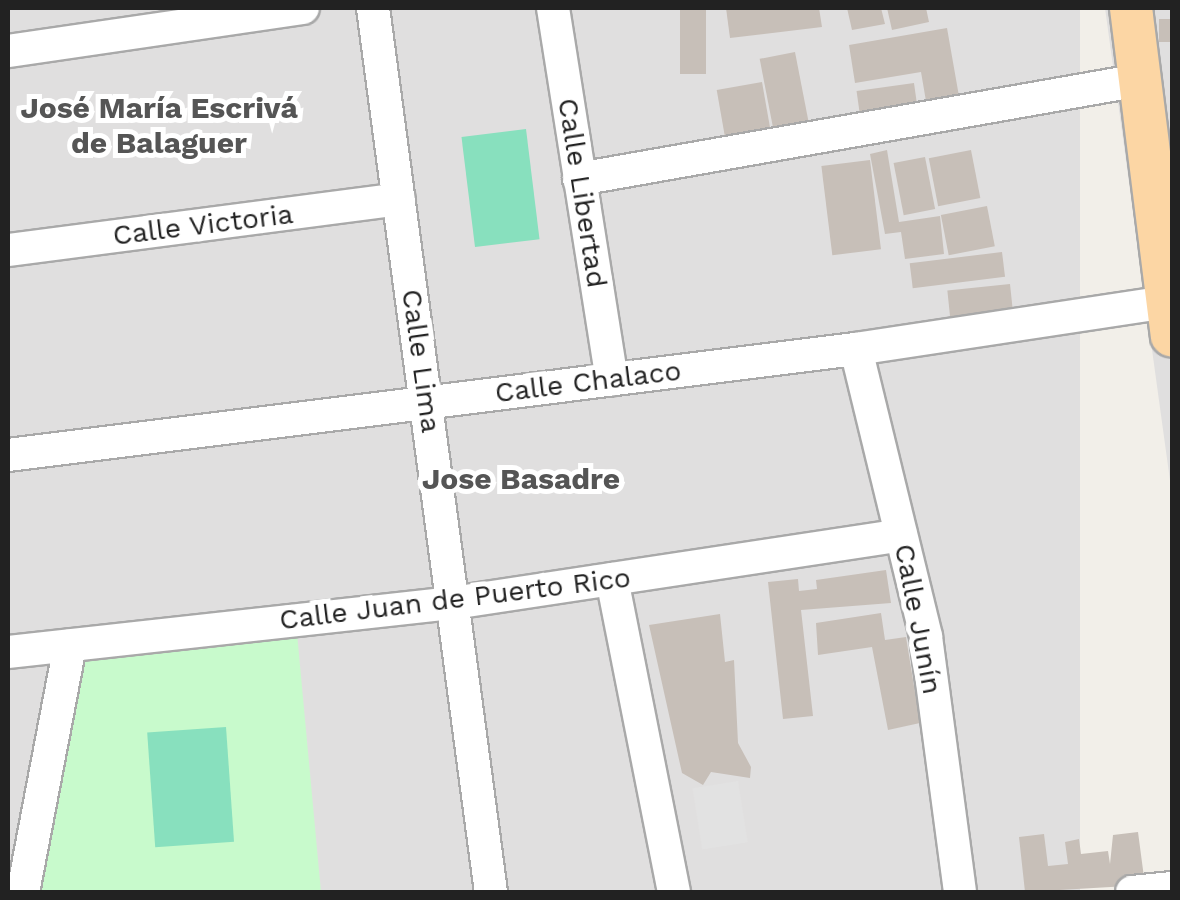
<!DOCTYPE html>
<html>
<head>
<meta charset="utf-8">
<style>
  body { margin:0 }
  #map { position:relative; width:1180px; height:900px; overflow:hidden; background:#f2efe9; font-family:"Work Sans",sans-serif }
  div>[style] { position:absolute }
  .residential>* { inset:0; background:#e0dfdf; transform-origin:0 0 }
  .park>* { inset:0; background:#c8facc }
  .pitch>* { inset:0; background:#88e0be; transform-origin:0 0 }
  .parking>* { inset:0; background:#e2e2e2; transform-origin:0 0 }
  .building>* { inset:0; background:#c7bfb8; transform-origin:0 0 }
  .roads { filter:drop-shadow(2px 0 #a9a9a9) drop-shadow(-2px 0 #a9a9a9) drop-shadow(0 2px #a9a9a9) drop-shadow(0 -2px #a9a9a9) }
  .minor>* { height:32px; margin:-16px; padding:0 16px; transform-origin:16px; border-radius:16px; background:#fff }
  .major>* { height:42px; margin:-21px; padding:0 21px; transform-origin:21px; border-radius:21px; background:#fcd6a4 }
  span { translate:-50% -50%; white-space:nowrap; text-align:center; line-height:1.15; -webkit-text-stroke:10px #fff; paint-order:stroke }
  .street-label { font-size:28px; color:#222 }
  .neighbourhood-label { font-size:30px; color:#555; font-weight:700 }
  .frame { position:absolute; inset:0; border:10px solid #222; pointer-events:none }
</style>
</head>
<body>
<div id="map">
  <div class="residential">
    <div style="left:8px;top:8px;width:1072px;height:884px"></div>
    <div style="clip-path:polygon(1105px 8px,1172px 8px,1172px 496px,1172px 495px)"></div>
  </div>
  <div class="park">
    <div style="clip-path:polygon(297px 633px,321px 892px,36px 892px,79px 657px)"></div>
  </div>
  <div class="pitch">
    <div style="left:526px;top:129px;width:111px;height:65px;rotate:83deg"></div>
    <div style="left:226px;top:727px;width:115px;height:79px;rotate:86deg"></div>
  </div>
  <div class="parking">
    <div style="left:738px;top:781px;width:62px;height:46px;rotate:81deg"></div>
  </div>
  <div class="building">
    <div style="left:680px;top:8px;width:26px;height:66px"></div>
    <div style="clip-path:polygon(726px 8px,819px 8px,822px 27px,730px 38px)"></div>
    <div style="clip-path:polygon(847px 8px,881px 8px,885px 24px,852px 30px)"></div>
    <div style="clip-path:polygon(887px 8px,926px 8px,929px 22px,892px 30px)"></div>
    <div style="left:1159px;top:19px;width:13px;height:23px"></div>
    <div style="clip-path:polygon(947px 28px,960px 102px,927px 107px,921px 72px,855px 83px,849px 45px)"></div>
    <div style="left:795px;top:52px;width:72px;height:36px;rotate:79deg"></div>
    <div style="left:762px;top:82px;width:53px;height:46px;rotate:80deg"></div>
    <div style="left:914px;top:83px;width:29px;height:58px;rotate:82deg"></div>
    <div style="clip-path:polygon(887px 150px,899px 222px,940px 216px,944px 254px,905px 259px,901px 232px,885px 234px,870px 154px)"></div>
    <div style="left:971px;top:150px;width:49px;height:43px;rotate:79deg"></div>
    <div style="left:925px;top:157px;width:53px;height:32px;rotate:79deg"></div>
    <div style="left:870px;top:160px;width:90px;height:49px;rotate:83deg"></div>
    <div style="left:987px;top:206px;width:41px;height:47px;rotate:79deg"></div>
    <div style="left:1002px;top:252px;width:25px;height:93px;rotate:83deg"></div>
    <div style="left:1010px;top:284px;width:31px;height:63px;rotate:84deg"></div>
    <div style="clip-path:polygon(886px 570px,891px 603px,801px 610px,813px 716px,783px 719px,768px 582px,798px 579px,799px 591px,817px 589px,816px 580px)"></div>
    <div style="clip-path:polygon(881px 613px,885px 640px,906px 637px,920px 723px,888px 730px,872px 647px,818px 655px,816px 623px)"></div>
    <div style="clip-path:polygon(720px 614px,725px 662px,734px 660px,738px 743px,751px 767px,750px 778px,711px 772px,703px 785px,682px 773px,649px 625px)"></div>
    <div style="clip-path:polygon(1138px 832px,1145px 885px,1025px 892px,1019px 837px,1044px 834px,1048px 866px,1068px 864px,1065px 842px,1079px 839px,1081px 854px,1108px 851px,1110px 864px,1113px 835px)"></div>
  </div>
  <div class="roads">
    <div class="minor">
      <div style="left:373px;top:8px;width:892px;rotate:82.4deg"></div>
      <div style="left:553px;top:8px;width:376px;rotate:81deg"></div>
      <div style="left:8px;top:51px;width:298px;rotate:-8.3deg"></div>
      <div style="left:579px;top:179px;width:570px;rotate:-10.01deg"></div>
      <div style="left:8px;top:250px;width:394px;rotate:-7.4deg"></div>
      <div style="left:856px;top:349px;width:296px;rotate:76.3deg"></div>
      <div style="left:926px;top:637px;width:257px;rotate:82.4deg"></div>
      <div style="left:8px;top:455px;width:855px;rotate:-7.13deg"></div>
      <div style="left:856px;top:349px;width:316px;rotate:-8.6deg"></div>
      <div style="left:612px;top:579px;width:319px;rotate:78.8deg"></div>
      <div style="left:8px;top:652px;width:448px;rotate:-6.3deg"></div>
      <div style="left:453px;top:603px;width:453px;rotate:-8.6deg"></div>
      <div style="left:23px;top:892px;width:251px;rotate:-79.2deg"></div>
      <div style="left:1132px;top:892px;width:40px;rotate:-5.7deg"></div>
    </div>
    <div class="major">
      <div style="left:1131px;top:8px;width:330px;rotate:82.9deg"></div>
    </div>
  </div>
  <div class="street-label">
    <span style="left:582px;top:193px;rotate:81deg">Calle Libertad</span>
    <span style="left:203px;top:225px;rotate:-7deg">Calle Victoria</span>
    <span style="left:421px;top:361px;rotate:82deg">Calle Lima</span>
    <span style="left:588px;top:382px;rotate:-7deg">Calle Chalaco</span>
    <span style="left:455px;top:599px;rotate:-7deg">Calle Juan de Puerto Rico</span>
    <span style="left:918px;top:619px;rotate:79deg">Calle Junín</span>
  </div>
  <div class="neighbourhood-label">
    <span style="left:159px;top:125px">José María Escrivá<br>de Balaguer</span>
    <span style="left:521px;top:479px">Jose Basadre</span>
  </div>
  <div class="frame"></div>
</div>
</body>
</html>
